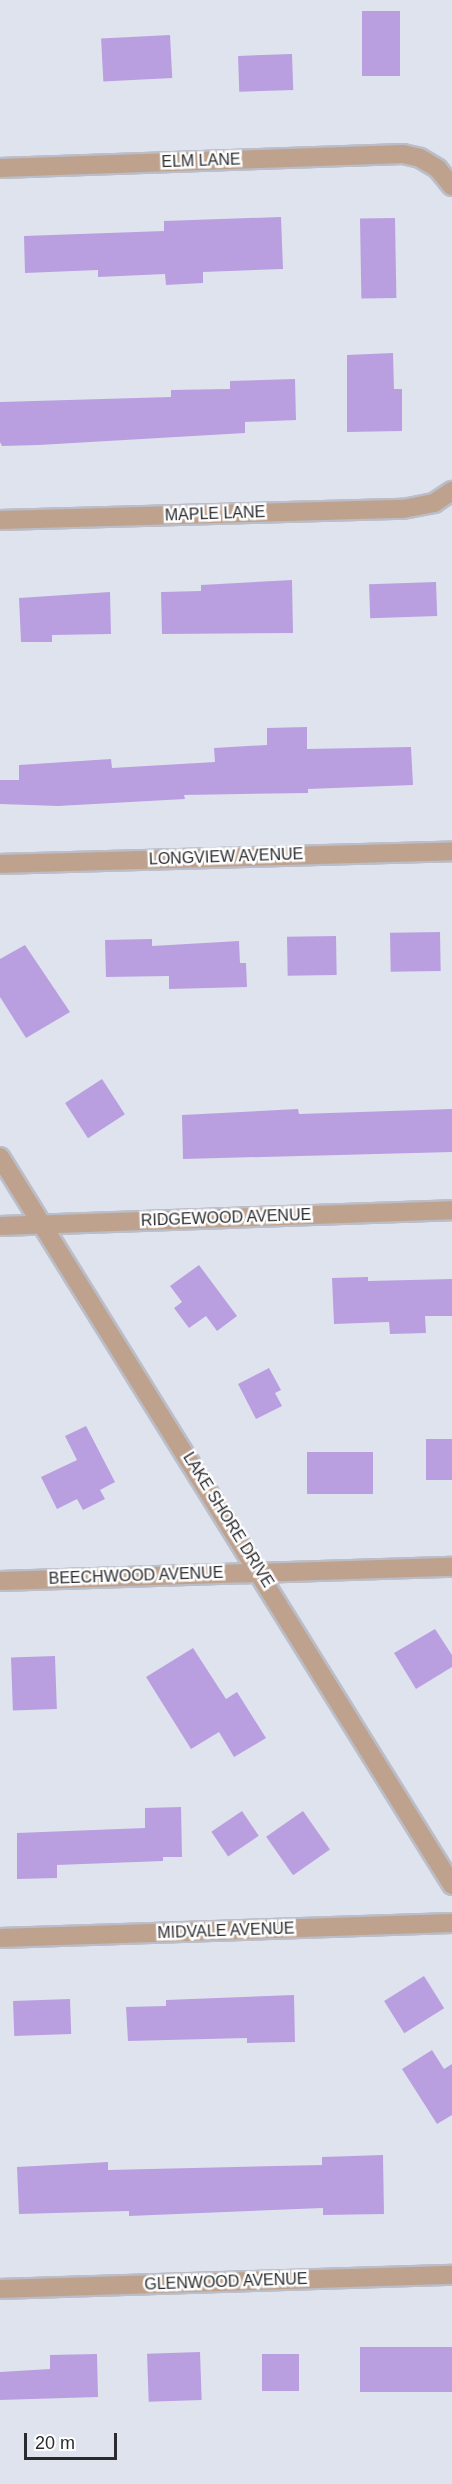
<!DOCTYPE html>
<html>
<head>
<meta charset="utf-8">
<style>
  body { margin:0 }
  #map { position:relative; width:452px; height:2484px; overflow:hidden; background:#dfe3ee; font-family:Arial,sans-serif }
  div>[style] { position:absolute }
  .building>* { inset:0; background:#ba9fe0; transform-origin:0 0 }
  .roads { filter:drop-shadow(2px 0 #bbbec8) drop-shadow(-2px 0 #bbbec8) drop-shadow(0 2px #bbbec8) drop-shadow(0 -2px #bbbec8) }
  .minor>* { height:18px; margin:-9px; padding:0 9px; transform-origin:9px; border-radius:9px; background:#bea28e }
  span { translate:-50% -50%; white-space:nowrap; text-align:center; line-height:1.15; -webkit-text-stroke:5px #fff; paint-order:stroke }
  .street-label { font-size:16px; color:#2a2b2f }
  .scale { position:absolute; left:24px; top:2433px; width:93px; height:27px; box-sizing:border-box; border:3px solid #2a2b2f; border-top:0; padding-left:8px; font-size:18px; line-height:21px; white-space:nowrap; color:#2a2b2f; -webkit-text-stroke:4px #fff; paint-order:stroke }
</style>
</head>
<body>
<div id="map">
  <div class="building">
    <div style="left:400px;top:11px;width:65px;height:38px;rotate:90deg"></div>
    <div style="left:170px;top:35px;width:43px;height:69px;rotate:87deg"></div>
    <div style="left:292px;top:54px;width:36px;height:54px;rotate:88deg"></div>
    <div style="clip-path:polygon(281px 217px,283px 269px,203px 272px,203px 283px,166px 285px,165px 274px,98px 277px,98px 270px,25px 273px,24px 236px,164px 231px,164px 221px)"></div>
    <div style="left:395px;top:218px;width:80px;height:35px;rotate:89deg"></div>
    <div style="clip-path:polygon(393px 353px,394px 389px,402px 389px,402px 431px,347px 432px,347px 355px)"></div>
    <div style="clip-path:polygon(295px 379px,296px 420px,245px 422px,245px 433px,39px 445px,2px 446px,0 442px,0 402px,171px 397px,171px 390px,230px 389px,230px 381px)"></div>
    <div style="clip-path:polygon(292px 580px,293px 633px,162px 634px,161px 592px,201px 591px,201px 585px)"></div>
    <div style="left:436px;top:582px;width:34px;height:67px;rotate:88deg"></div>
    <div style="clip-path:polygon(110px 592px,111px 634px,52px 635px,52px 642px,21px 642px,19px 598px)"></div>
    <div style="clip-path:polygon(307px 727px,307px 749px,411px 747px,413px 785px,308px 789px,308px 793px,184px 795px,185px 799px,58px 806px,0 804px,0 780px,19px 780px,19px 765px,111px 759px,112px 768px,215px 762px,214px 748px,267px 745px,267px 728px)"></div>
    <div style="left:440px;top:932px;width:39px;height:50px;rotate:89deg"></div>
    <div style="left:336px;top:936px;width:39px;height:49px;rotate:89deg"></div>
    <div style="clip-path:polygon(152px 939px,152px 946px,239px 941px,240px 963px,246px 963px,247px 987px,169px 989px,169px 976px,106px 977px,105px 940px)"></div>
    <div style="clip-path:polygon(25px 945px,70px 1012px,26px 1038px,0 997px,0 959px)"></div>
    <div style="left:102px;top:1079px;width:42px;height:44px;rotate:57deg"></div>
    <div style="clip-path:polygon(298px 1109px,299px 1114px,452px 1109px,452px 1152px,183px 1159px,182px 1115px)"></div>
    <div style="clip-path:polygon(199px 1265px,237px 1316px,217px 1331px,206px 1316px,189px 1328px,174px 1308px,182px 1302px,170px 1286px)"></div>
    <div style="clip-path:polygon(368px 1277px,368px 1281px,452px 1279px,452px 1316px,425px 1316px,426px 1333px,390px 1334px,389px 1322px,334px 1324px,332px 1278px)"></div>
    <div style="clip-path:polygon(269px 1368px,281px 1390px,275px 1393px,282px 1406px,256px 1419px,238px 1384px)"></div>
    <div style="clip-path:polygon(86px 1426px,115px 1482px,100px 1490px,105px 1499px,83px 1510px,77px 1499px,57px 1509px,41px 1477px,77px 1460px,65px 1436px)"></div>
    <div style="left:426px;top:1439px;width:26px;height:41px"></div>
    <div style="left:307px;top:1452px;width:66px;height:42px"></div>
    <div style="clip-path:polygon(435px 1629px,452px 1655px,452px 1667px,416px 1689px,394px 1653px)"></div>
    <div style="clip-path:polygon(193px 1648px,226px 1699px,237px 1692px,266px 1738px,234px 1757px,219px 1732px,191px 1749px,146px 1677px)"></div>
    <div style="left:55px;top:1656px;width:53px;height:44px;rotate:88deg"></div>
    <div style="clip-path:polygon(181px 1807px,182px 1857px,163px 1857px,163px 1861px,57px 1865px,57px 1878px,17px 1879px,17px 1833px,145px 1828px,145px 1808px)"></div>
    <div style="left:242px;top:1811px;width:30px;height:37px;rotate:56deg"></div>
    <div style="left:303px;top:1811px;width:47px;height:45px;rotate:55deg"></div>
    <div style="left:424px;top:1976px;width:38px;height:47px;rotate:58deg"></div>
    <div style="clip-path:polygon(294px 1995px,295px 2042px,247px 2043px,247px 2038px,128px 2041px,126px 2007px,166px 2006px,166px 2000px)"></div>
    <div style="left:70px;top:1999px;width:35px;height:57px;rotate:88deg"></div>
    <div style="clip-path:polygon(432px 2050px,444px 2069px,452px 2064px,452px 2115px,437px 2124px,402px 2069px)"></div>
    <div style="clip-path:polygon(383px 2155px,384px 2214px,323px 2215px,323px 2208px,129px 2216px,129px 2211px,19px 2214px,17px 2167px,108px 2162px,108px 2170px,322px 2165px,322px 2157px)"></div>
    <div style="left:452px;top:2347px;width:45px;height:92px;rotate:90deg"></div>
    <div style="left:200px;top:2352px;width:48px;height:53px;rotate:88deg"></div>
    <div style="clip-path:polygon(97px 2354px,98px 2397px,0 2400px,0 2372px,50px 2369px,50px 2355px)"></div>
    <div style="left:299px;top:2354px;width:37px;height:37px;rotate:90deg"></div>
  </div>
  <div class="roads">
    <div class="minor">
      <div style="left:0;top:168px;width:403px;rotate:-2deg"></div>
      <div style="left:403px;top:154px;width:17px;rotate:13deg"></div>
      <div style="left:420px;top:158px;width:21px;rotate:31deg"></div>
      <div style="left:438px;top:169px;width:22px;rotate:51deg"></div>
      <div style="left:0;top:520px;width:403px;rotate:-1.6deg"></div>
      <div style="left:403px;top:509px;width:32px;rotate:-11deg"></div>
      <div style="left:434px;top:503px;width:22px;rotate:-34deg"></div>
      <div style="left:0;top:864px;width:452px;rotate:-1.6deg"></div>
      <div style="left:0;top:1157px;width:857px;rotate:58.16deg"></div>
      <div style="left:0;top:1226px;width:452px;rotate:-2deg"></div>
      <div style="left:0;top:1581px;width:452px;rotate:-1.8deg"></div>
      <div style="left:0;top:1938px;width:452px;rotate:-1.9deg"></div>
      <div style="left:0;top:2289px;width:452px;rotate:-1.8deg"></div>
    </div>
  </div>
  <div class="street-label">
    <span style="left:201px;top:161px;rotate:-2deg">ELM LANE</span>
    <span style="left:215px;top:514px;rotate:-2deg">MAPLE LANE</span>
    <span style="left:226px;top:857px;rotate:-2deg">LONGVIEW AVENUE</span>
    <span style="left:226px;top:1218px;rotate:-2deg">RIDGEWOOD AVENUE</span>
    <span style="left:228px;top:1520px;rotate:58deg">LAKE SHORE DRIVE</span>
    <span style="left:136px;top:1576px;rotate:-2deg">BEECHWOOD AVENUE</span>
    <span style="left:226px;top:1931px;rotate:-2deg">MIDVALE AVENUE</span>
    <span style="left:226px;top:2282px;rotate:-2deg">GLENWOOD AVENUE</span>
  </div>
  <div class="scale">20 m</div>
</div>
</body>
</html>
